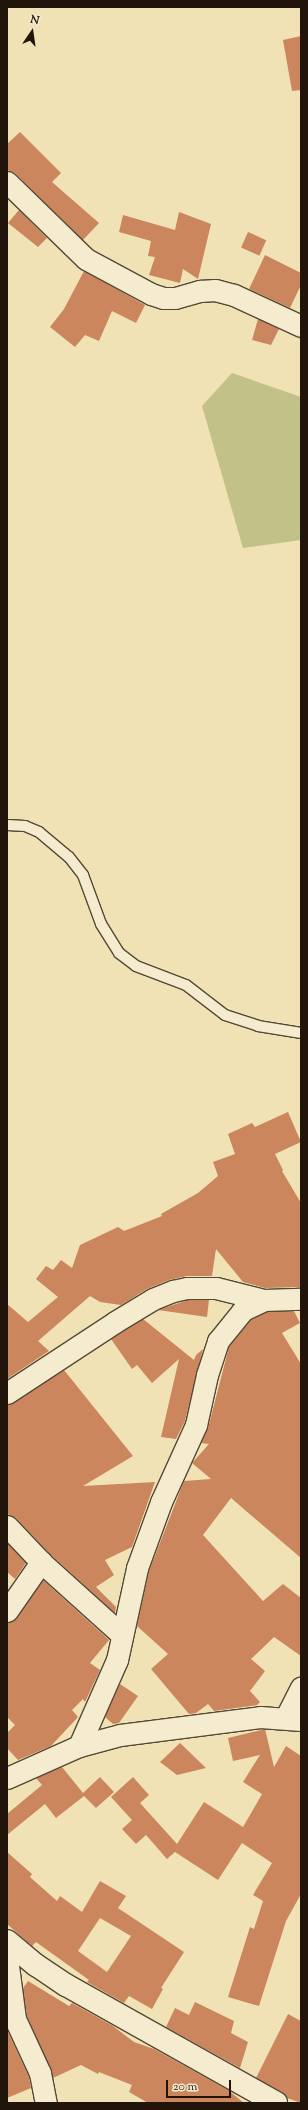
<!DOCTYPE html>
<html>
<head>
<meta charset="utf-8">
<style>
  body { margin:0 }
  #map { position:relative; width:308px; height:2110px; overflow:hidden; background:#f0e2b5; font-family:"Sorts Mill Goudy",serif }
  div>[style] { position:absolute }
  .green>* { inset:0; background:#c1c188 }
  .building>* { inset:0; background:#cb865e; transform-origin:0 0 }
  .roads { filter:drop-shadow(1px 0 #544836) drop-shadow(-1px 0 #544836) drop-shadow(0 1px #544836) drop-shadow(0 -1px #544836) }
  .lane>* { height:10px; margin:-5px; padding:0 5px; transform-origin:5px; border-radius:5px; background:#f5eccf }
  .street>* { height:21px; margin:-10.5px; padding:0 10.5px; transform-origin:10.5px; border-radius:10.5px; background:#f5eccf }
  .secondary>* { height:22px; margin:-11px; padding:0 11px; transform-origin:11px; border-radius:11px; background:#f5eccf }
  span { translate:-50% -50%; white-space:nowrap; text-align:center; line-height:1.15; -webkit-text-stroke:4px #f5eccf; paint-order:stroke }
  .frame { position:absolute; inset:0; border:8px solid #20140b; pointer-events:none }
  .north { position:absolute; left:12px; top:12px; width:40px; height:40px; -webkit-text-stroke:3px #f5eccf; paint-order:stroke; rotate:13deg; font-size:11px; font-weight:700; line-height:16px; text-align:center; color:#20140b }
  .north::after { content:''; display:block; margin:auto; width:14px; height:18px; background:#20140b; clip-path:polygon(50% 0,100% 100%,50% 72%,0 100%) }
  .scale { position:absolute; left:166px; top:2080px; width:65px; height:18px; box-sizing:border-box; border:2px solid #20140b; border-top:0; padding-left:5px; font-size:12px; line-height:14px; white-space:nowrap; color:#20140b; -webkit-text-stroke:3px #f5eccf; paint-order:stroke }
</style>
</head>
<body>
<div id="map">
  <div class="green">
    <div style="clip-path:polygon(232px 373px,301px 397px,301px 540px,243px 548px,202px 406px)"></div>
  </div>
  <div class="building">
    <div style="clip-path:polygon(301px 36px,301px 90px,292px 91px,283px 40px)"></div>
    <div style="clip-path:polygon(20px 132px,61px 173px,52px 182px,99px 223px,83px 240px,15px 173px,7px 170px,7px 144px)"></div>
    <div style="clip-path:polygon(19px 210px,47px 238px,38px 247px,8px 223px)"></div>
    <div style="clip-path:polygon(179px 212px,211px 224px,198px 279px,183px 269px,180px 283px,149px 275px,155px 257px,148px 256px,151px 241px,119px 232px,123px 215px,175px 230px)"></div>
    <div style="left:248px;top:232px;width:20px;height:17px;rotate:24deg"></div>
    <div style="clip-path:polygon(265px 255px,301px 273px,301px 285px,290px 308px,249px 289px)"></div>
    <div style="clip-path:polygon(84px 271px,145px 305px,136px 323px,112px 311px,99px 341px,85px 335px,75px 347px,50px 327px,64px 309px)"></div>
    <div style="clip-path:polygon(258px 319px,279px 329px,271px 345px,252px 340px)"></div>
    <div style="clip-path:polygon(288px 1112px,301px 1142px,275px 1154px,283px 1170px,282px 1171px,301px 1203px,301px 1287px,265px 1288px,243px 1282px,216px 1249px,212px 1276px,187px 1276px,169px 1280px,147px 1289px,121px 1305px,100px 1302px,90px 1296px,38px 1341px,49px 1351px,7px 1379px,7px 1304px,28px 1322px,58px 1297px,36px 1279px,46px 1266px,53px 1270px,61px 1260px,72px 1268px,80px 1245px,118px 1227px,124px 1231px,162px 1216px,161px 1214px,198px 1193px,218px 1176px,213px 1162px,235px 1154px,228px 1134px,252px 1123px,255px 1127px)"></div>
    <div style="clip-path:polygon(188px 1300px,209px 1300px,207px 1317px,158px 1310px)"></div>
    <div style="clip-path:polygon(294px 1311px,300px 1323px,282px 1333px,301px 1364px,301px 1558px,231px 1498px,203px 1535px,263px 1601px,283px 1584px,301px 1598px,301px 1656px,274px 1637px,251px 1659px,265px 1671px,250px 1691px,260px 1702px,257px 1705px,214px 1711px,208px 1704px,196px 1713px,189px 1714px,151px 1669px,168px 1654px,137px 1626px,149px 1571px,184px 1481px,211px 1479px,192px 1463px,209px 1444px,201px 1443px,208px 1428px,229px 1347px,251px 1320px,267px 1312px)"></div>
    <div style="clip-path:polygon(143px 1319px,194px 1360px,196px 1355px,203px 1349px,185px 1421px,176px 1439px,161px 1437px,179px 1359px,152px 1383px,137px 1365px,132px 1369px,111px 1339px)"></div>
    <div style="clip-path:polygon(64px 1370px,133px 1456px,83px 1486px,155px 1482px,132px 1547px,105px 1560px,114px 1575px,96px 1587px,116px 1607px,115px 1613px,49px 1553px,16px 1518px,7px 1514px,7px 1405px)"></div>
    <div style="clip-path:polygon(7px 1543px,26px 1563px,15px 1579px,7px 1572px)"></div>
    <div style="clip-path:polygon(43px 1580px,109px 1640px,90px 1663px,100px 1670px,85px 1702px,83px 1699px,72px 1710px,78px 1717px,51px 1746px,18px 1760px,7px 1748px,7px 1733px,15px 1725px,7px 1717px,7px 1623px,17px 1618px)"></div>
    <div style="clip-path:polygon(120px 1684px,138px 1696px,119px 1723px,113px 1724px,105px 1717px)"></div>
    <div style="clip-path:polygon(265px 1729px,274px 1767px,286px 1746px,301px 1756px,301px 1894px,286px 1921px,259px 2006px,228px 1997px,250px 1927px,254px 1929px,263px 1901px,253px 1895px,272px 1863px,242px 1843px,218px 1880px,175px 1852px,167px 1859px,146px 1835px,136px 1844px,122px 1829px,132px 1820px,111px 1797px,133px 1777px,149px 1795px,140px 1803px,177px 1844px,204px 1802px,243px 1827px,262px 1794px,243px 1782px,260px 1755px,233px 1761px,228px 1738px)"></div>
    <div style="clip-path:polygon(180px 1743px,206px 1768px,177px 1775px,160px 1762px)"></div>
    <div style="clip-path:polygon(62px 1767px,83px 1793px,100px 1777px,114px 1792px,96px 1808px,84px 1796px,56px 1818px,45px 1804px,7px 1835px,7px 1814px,42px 1785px,36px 1778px)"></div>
    <div style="clip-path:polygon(evenodd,7px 1852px,32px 1874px,30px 1877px,57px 1901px,60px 1896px,82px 1912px,100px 1881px,126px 1896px,118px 1908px,184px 1952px,161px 1988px,163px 1989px,152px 2009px,129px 1996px,124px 2003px,87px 1982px,89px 1980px,36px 1942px,32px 1946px,7px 1924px,7px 1852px,100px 1918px,131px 1936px,107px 1972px,78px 1951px,100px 1918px)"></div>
    <div style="clip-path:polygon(28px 1981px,69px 2006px,72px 2003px,113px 2026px,134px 2042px,154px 2049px,228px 2090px,244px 2103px,148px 2103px,129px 2092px,132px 2085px,99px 2072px,98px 2074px,81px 2065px,53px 2078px,27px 2016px,23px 1988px)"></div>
    <div style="clip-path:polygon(195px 2002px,234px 2021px,231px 2033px,248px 2042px,240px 2068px,166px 2027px,175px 2008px,189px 2015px)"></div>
    <div style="clip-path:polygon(288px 2014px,301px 2021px,301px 2103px,287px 2098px,282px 2092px,256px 2078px)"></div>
    <div style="clip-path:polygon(7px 2030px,29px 2077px,31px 2088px,7px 2098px)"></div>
  </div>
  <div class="roads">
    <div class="lane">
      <div style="left:7px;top:825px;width:18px;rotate:3deg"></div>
      <div style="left:25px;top:826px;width:15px;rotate:23deg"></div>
      <div style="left:39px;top:832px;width:39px;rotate:40deg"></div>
      <div style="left:69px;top:857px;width:23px;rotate:52deg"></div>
      <div style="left:83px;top:875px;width:52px;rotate:69.8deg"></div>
      <div style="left:101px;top:924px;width:34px;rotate:58deg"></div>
      <div style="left:119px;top:953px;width:21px;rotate:37deg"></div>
      <div style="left:136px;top:966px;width:53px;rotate:20.8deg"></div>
      <div style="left:186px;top:985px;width:49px;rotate:37.6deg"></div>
      <div style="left:225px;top:1015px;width:35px;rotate:18deg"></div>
      <div style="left:258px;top:1026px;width:44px;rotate:9.2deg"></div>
    </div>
    <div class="street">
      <div style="left:7px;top:182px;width:110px;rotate:44.3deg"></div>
      <div style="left:86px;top:259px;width:74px;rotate:28.3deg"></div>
      <div style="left:151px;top:294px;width:13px;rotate:18deg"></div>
      <div style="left:163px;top:298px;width:12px"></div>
      <div style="left:175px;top:298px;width:26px;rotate:-16deg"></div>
      <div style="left:200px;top:291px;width:15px;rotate:-4deg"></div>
      <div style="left:215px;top:290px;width:20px;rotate:15deg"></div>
      <div style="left:234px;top:295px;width:74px;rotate:24.8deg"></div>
      <div style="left:7px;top:1393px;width:129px;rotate:-33.3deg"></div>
      <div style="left:115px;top:1322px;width:44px;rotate:-31.2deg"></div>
      <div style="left:153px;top:1299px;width:22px;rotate:-22deg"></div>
      <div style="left:173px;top:1291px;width:14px;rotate:-12deg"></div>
      <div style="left:187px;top:1288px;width:29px"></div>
      <div style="left:216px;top:1288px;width:49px;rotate:14deg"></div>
      <div style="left:7px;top:1526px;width:50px;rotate:46.6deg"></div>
      <div style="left:41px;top:1562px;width:109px;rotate:42deg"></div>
      <div style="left:7px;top:1611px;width:60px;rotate:-55.2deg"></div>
      <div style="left:286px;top:1717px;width:33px;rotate:-63deg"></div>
      <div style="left:79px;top:1746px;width:94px;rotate:-66.2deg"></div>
      <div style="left:117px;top:1660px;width:94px;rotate:-77.7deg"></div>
      <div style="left:137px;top:1568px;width:70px;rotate:-70deg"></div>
      <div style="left:161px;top:1502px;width:85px;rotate:-65.6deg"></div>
      <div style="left:196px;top:1425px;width:51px;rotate:-77.6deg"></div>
      <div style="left:207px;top:1375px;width:36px;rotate:-72deg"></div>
      <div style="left:218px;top:1341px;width:40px;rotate:-51deg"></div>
      <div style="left:243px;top:1310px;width:23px;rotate:-25deg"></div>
      <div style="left:264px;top:1300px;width:37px;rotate:-2deg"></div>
      <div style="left:7px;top:1778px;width:79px;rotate:-24deg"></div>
      <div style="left:79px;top:1746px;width:42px;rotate:-15deg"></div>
      <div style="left:120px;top:1735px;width:141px;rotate:-7.3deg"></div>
      <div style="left:260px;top:1717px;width:41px;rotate:4.2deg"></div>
      <div style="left:7px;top:1958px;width:62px;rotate:82.5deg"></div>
      <div style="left:15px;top:2019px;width:60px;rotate:65.2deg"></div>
      <div style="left:40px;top:2073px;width:31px;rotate:79deg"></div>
    </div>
    <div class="secondary">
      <div style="left:7px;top:1941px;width:38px;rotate:40deg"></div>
      <div style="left:36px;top:1965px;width:36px;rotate:34deg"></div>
      <div style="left:66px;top:1985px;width:241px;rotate:29.3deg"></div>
    </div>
  </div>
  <div class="frame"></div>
  <div class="north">N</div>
  <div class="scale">20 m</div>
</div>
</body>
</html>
